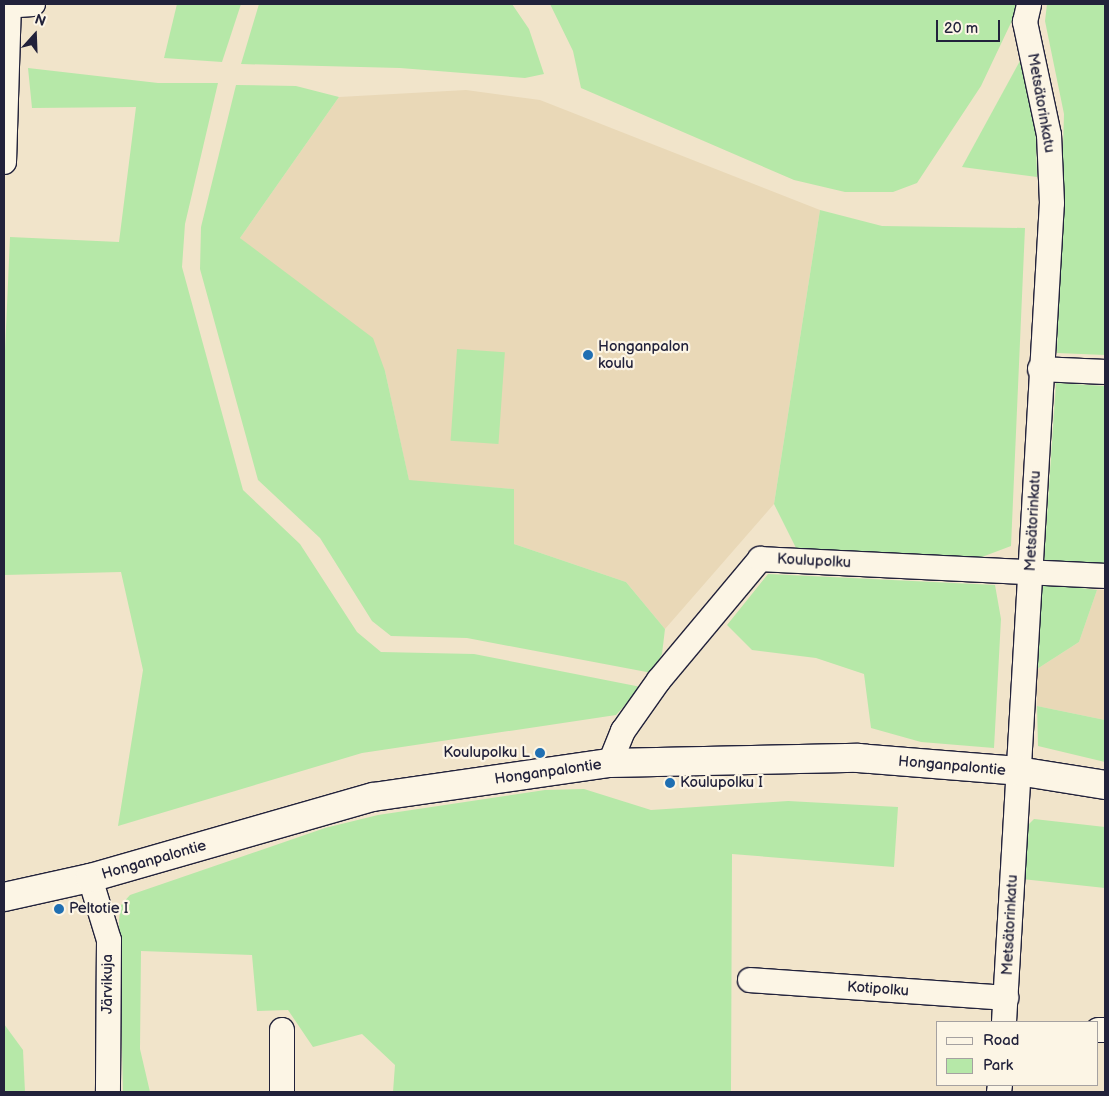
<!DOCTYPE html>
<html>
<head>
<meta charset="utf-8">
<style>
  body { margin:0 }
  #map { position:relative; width:1109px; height:1096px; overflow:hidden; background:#f1e4ca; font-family:"Balsamiq Sans",sans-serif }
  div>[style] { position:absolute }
  .built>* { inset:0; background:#e9d8b7 }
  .green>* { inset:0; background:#b6e8a8; transform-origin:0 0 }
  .roads { filter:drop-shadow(1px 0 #22223b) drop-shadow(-1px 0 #22223b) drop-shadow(0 1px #22223b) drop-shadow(0 -1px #22223b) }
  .street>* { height:24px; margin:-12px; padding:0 12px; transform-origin:12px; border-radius:12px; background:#fcf5e5 }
  .secondary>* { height:28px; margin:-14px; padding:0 14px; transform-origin:14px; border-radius:14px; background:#fcf5e5 }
  .dots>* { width:14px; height:14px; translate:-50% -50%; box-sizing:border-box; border:2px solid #fcf5e5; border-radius:50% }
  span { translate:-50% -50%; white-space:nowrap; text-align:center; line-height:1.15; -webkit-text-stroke:4.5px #fcf5e5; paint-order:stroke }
  .street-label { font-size:15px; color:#22223b }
  .poi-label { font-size:15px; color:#22223b }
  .left { translate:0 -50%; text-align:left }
  .right { translate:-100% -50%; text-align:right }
  .frame { position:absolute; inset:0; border:5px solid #22223b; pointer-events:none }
  .legend { position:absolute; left:936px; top:1021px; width:162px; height:65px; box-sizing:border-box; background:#fcf5e5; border:1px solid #a5a1a1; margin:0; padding:6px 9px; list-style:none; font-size:15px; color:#22223b }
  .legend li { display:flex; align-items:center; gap:10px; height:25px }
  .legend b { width:25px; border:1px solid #a5a1a1 }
  .north { position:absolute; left:10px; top:10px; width:50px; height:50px; -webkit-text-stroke:4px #fcf5e5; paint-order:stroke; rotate:20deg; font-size:14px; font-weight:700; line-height:20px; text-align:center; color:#22223b }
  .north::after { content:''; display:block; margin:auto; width:18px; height:22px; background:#22223b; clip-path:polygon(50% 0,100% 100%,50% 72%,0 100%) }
  .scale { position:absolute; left:936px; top:20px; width:64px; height:22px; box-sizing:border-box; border:2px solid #22223b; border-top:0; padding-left:6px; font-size:15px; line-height:18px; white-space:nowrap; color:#22223b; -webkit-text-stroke:4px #fcf5e5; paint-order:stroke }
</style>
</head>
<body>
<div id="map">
  <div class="built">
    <div style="clip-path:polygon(466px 90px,540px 100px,820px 210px,774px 504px,665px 629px,626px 582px,514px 544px,514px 489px,409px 481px,385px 371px,240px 238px,339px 97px)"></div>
    <div style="clip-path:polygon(1097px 590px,1105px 590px,1105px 720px,1037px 706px,1037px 669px,1079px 642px)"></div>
  </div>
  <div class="green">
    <div style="clip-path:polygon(177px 4px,241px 4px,222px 62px,164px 58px)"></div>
    <div style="clip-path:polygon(259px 4px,512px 4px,529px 29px,544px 74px,525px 78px,400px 68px,241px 64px)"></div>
    <div style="clip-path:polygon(550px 4px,1017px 4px,1018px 8px,981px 86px,917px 183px,893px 192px,845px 192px,794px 180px,581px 88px,573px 51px)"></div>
    <div style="clip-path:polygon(1047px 4px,1105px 4px,1105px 355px,1057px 353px,1064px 114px,1045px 21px)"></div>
    <div style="clip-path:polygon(1021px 59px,1035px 113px,1037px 177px,962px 167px)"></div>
    <div style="clip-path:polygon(28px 68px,158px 83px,218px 83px,185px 224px,182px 267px,243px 490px,300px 544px,357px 632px,381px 652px,474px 654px,641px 687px,616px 715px,362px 753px,118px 826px,143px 670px,121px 572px,4px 575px,4px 374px,10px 237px,119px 242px,136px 107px,32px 108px)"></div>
    <div style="clip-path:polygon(236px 85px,296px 86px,339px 97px,240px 238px,373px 338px,385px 371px,409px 480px,514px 489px,514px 544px,626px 582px,665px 629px,662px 654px,652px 673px,467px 638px,391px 636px,372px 621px,320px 538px,258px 480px,200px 269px,201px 227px)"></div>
    <div style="clip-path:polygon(820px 210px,882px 226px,1025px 228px,1011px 546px,974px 560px,796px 548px,774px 504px)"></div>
    <div style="left:457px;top:349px;width:48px;height:92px;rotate:4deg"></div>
    <div style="clip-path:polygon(1056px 383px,1105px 386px,1105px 564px,1044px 561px)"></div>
    <div style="clip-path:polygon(768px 574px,995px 585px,1001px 619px,994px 748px,921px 742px,871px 728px,864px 674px,816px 658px,752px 650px,727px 625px)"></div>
    <div style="clip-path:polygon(1040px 583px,1097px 590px,1079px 642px,1037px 669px)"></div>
    <div style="clip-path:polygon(1037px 706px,1105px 720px,1105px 762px,1038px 746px)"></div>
    <div style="clip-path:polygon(584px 789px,651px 810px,788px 801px,898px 807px,894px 867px,732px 854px,731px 1092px,393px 1092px,395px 1065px,362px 1034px,313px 1047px,288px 1010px,257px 1011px,252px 955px,141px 951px,140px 1049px,150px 1092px,123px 1092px,119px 920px,121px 905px,130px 895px,325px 828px,378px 815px,545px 790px)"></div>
    <div style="clip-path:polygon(1034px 819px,1105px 827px,1105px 888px,1022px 879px,1026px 827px)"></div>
    <div style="clip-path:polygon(4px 1024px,23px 1050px,25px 1092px,4px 1091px)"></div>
  </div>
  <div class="roads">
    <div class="street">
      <div style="left:4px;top:6px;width:29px;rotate:-4deg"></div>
      <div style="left:4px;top:162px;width:158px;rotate:-88.2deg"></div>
      <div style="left:1040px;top:369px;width:65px;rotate:2.6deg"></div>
      <div style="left:610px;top:763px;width:35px;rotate:-68deg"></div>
      <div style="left:623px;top:731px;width:62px;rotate:-54.8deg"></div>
      <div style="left:659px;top:680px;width:158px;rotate:-50.1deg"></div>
      <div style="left:760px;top:559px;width:345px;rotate:2.8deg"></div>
      <div style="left:90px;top:878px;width:65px;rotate:73deg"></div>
      <div style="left:109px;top:940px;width:152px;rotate:90.4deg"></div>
      <div style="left:750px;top:980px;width:257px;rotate:4deg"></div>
      <div style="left:1004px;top:1022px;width:820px;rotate:-86.65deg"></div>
      <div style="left:1052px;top:203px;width:68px;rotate:-92.5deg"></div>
      <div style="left:1049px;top:135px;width:116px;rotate:-102deg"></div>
      <div style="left:1025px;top:22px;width:18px;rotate:-77deg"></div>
      <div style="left:282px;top:1030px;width:62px;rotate:90deg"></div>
      <div style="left:1098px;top:1030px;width:7px"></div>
      <div style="left:999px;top:1092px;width:7px;rotate:-82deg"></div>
    </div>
    <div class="secondary">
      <div style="left:4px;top:897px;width:88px;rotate:-12.5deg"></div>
      <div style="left:90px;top:878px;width:294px;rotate:-16deg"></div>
      <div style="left:373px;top:797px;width:239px;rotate:-8.2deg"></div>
      <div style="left:610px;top:763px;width:248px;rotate:-1.2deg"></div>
      <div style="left:858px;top:758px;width:161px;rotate:4.6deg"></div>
      <div style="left:1018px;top:771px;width:88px;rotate:9.1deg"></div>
    </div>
  </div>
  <div class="dots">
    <div style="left:588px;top:355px;background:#1f6fb2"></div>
    <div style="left:540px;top:753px;background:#1f6fb2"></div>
    <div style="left:670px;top:783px;background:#1f6fb2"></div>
    <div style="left:59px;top:909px;background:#1f6fb2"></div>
  </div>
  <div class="street-label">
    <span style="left:1041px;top:103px;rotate:80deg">Metsätorinkatu</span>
    <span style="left:1033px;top:521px;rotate:-87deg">Metsätorinkatu</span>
    <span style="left:814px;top:561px;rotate:3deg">Koulupolku</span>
    <span style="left:952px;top:766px;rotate:5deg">Honganpalontie</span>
    <span style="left:548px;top:772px;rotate:-8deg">Honganpalontie</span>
    <span style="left:154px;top:860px;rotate:-16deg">Honganpalontie</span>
    <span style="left:1010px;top:925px;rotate:-87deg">Metsätorinkatu</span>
    <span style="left:108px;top:984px;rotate:-90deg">Järvikuja</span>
    <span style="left:878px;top:989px;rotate:4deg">Kotipolku</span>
  </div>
  <div class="poi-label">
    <span class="left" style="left:598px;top:355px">Honganpalon<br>koulu</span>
    <span class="right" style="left:530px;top:753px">Koulupolku L</span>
    <span class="left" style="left:680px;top:783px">Koulupolku I</span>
    <span class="left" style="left:69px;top:909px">Peltotie I</span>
  </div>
  <div class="frame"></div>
  <ul class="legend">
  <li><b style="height:6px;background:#fcf5e5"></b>Road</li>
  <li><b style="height:14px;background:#b6e8a8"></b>Park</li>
  </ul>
  <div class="north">N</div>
  <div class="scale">20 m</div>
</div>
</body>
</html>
